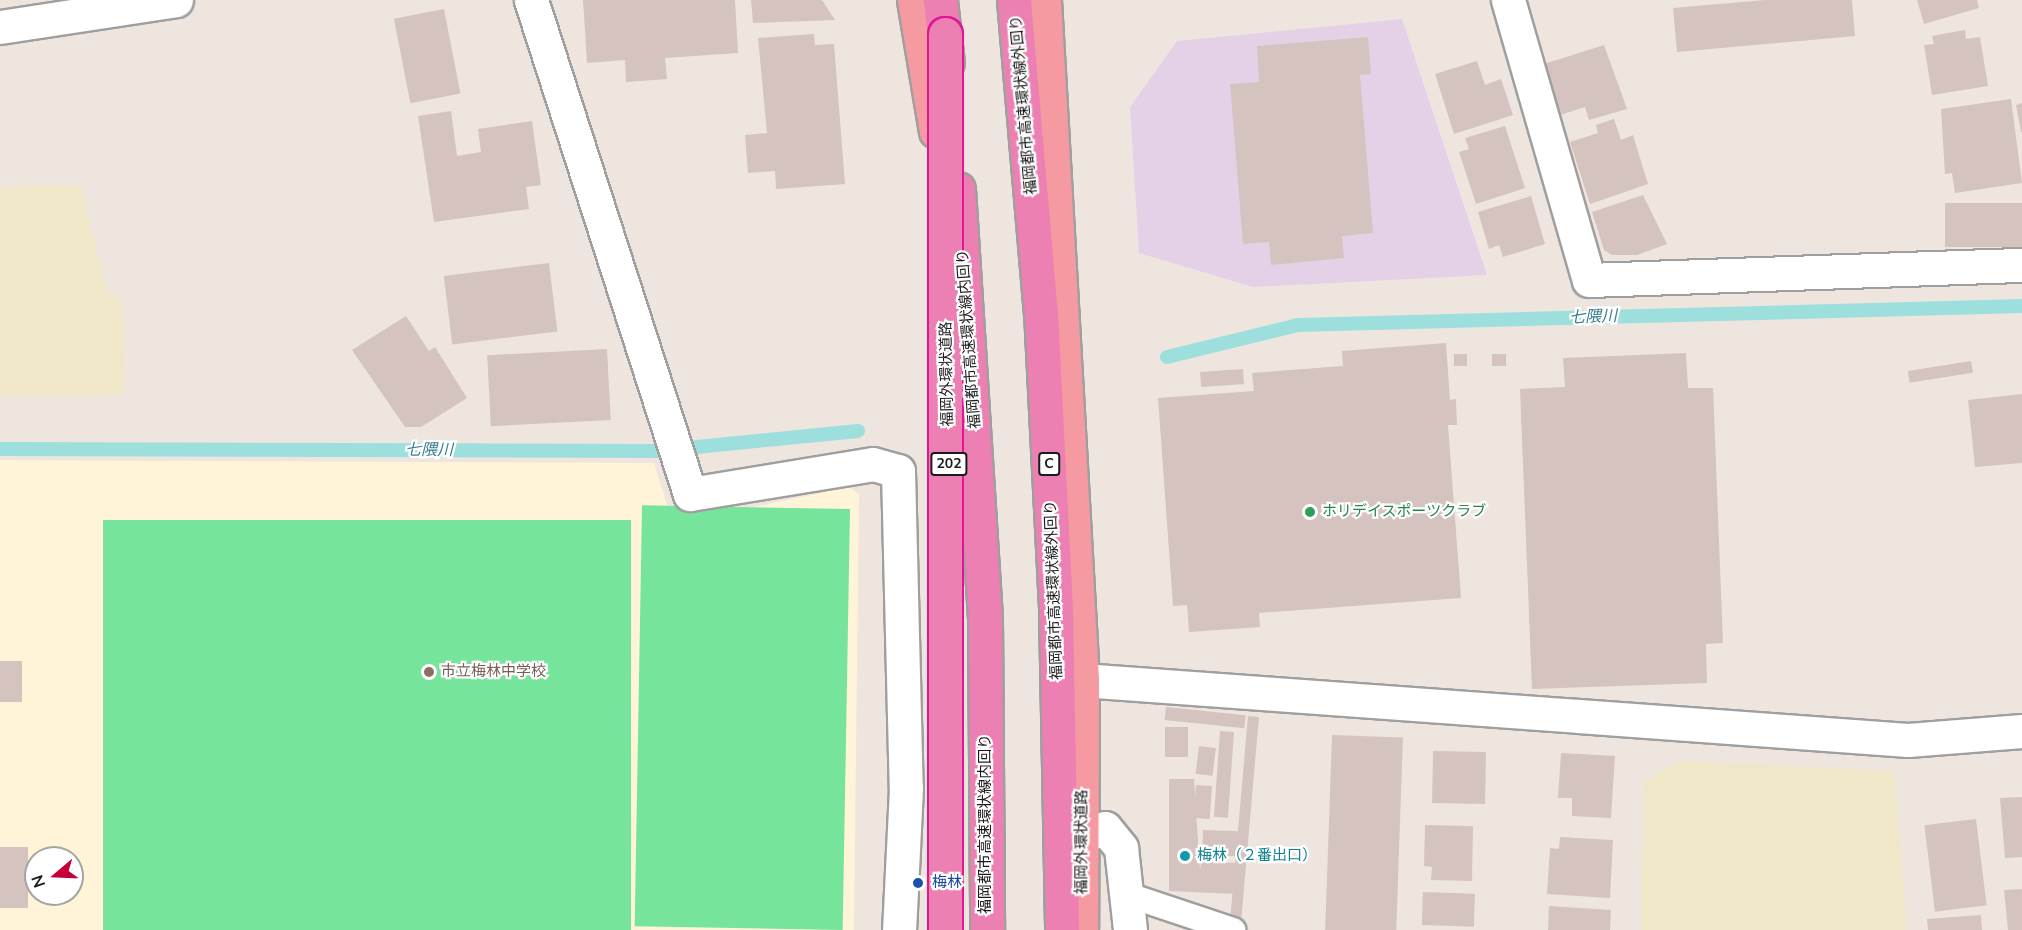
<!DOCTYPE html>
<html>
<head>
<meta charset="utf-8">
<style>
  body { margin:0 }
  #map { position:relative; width:2022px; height:930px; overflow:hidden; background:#eee5df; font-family:"Nunito Sans","Noto Sans JP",sans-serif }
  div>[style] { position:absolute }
  .industrial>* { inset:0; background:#e5d1e7 }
  .education>* { inset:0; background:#fff4d7 }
  .farmland>* { inset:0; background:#efe7c8 }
  .pitch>* { inset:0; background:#76e49b; transform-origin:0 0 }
  .stream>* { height:14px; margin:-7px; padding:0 7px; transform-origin:7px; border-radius:7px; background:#9cdfdc }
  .building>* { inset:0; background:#d5c3bf; transform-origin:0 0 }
  .roads { filter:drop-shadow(2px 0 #9f9f9f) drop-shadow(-2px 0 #9f9f9f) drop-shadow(0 2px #9f9f9f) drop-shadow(0 -2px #9f9f9f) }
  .service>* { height:24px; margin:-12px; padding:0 12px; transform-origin:12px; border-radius:12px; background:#fff }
  .minor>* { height:33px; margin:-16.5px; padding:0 16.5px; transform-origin:16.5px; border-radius:16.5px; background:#fff }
  .trunk>* { height:33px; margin:-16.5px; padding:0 16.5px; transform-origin:16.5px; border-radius:16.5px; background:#f69aa2 }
  .motorway>* { height:33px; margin:-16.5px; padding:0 16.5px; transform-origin:16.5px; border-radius:16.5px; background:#ec80b2 }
  .bridges { filter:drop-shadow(2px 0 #e21694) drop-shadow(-2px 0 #e21694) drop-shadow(0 2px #e21694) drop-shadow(0 -2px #e21694) }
  .motorway-bridge>* { height:33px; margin:-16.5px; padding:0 16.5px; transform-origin:16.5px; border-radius:16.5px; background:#ec80b2 }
  .dots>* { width:16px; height:16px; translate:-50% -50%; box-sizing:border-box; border:3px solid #fff; border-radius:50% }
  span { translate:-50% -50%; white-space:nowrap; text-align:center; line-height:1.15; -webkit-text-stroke:4.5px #fff; paint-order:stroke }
  .shield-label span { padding:2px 4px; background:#fff; border:2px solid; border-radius:4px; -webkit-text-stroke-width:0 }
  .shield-label { font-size:14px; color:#1b1b1b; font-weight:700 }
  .street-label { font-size:15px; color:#1b1b1b }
  .leisure-label { font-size:15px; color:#27864d }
  .left { translate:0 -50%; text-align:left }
  .education-label { font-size:15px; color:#785e54 }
  .culture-label { font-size:15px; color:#0d838f }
  .transit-label { font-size:15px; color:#164399 }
  .water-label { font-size:16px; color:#387d90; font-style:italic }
  .north { position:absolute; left:24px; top:846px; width:60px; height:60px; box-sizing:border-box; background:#fff; border:2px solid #a4a4a4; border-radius:50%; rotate:251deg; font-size:16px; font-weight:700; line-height:24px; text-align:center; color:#1b1b1b }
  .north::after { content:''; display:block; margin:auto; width:21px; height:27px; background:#c60036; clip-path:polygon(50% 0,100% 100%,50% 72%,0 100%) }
</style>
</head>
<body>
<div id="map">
  <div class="industrial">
    <div style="clip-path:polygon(1402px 19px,1487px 275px,1253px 287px,1139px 253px,1130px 107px,1177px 41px)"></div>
  </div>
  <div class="education">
    <div style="clip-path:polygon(evenodd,0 460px,654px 463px,673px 524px,849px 487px,859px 494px,854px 930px,0 930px,0 460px,36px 858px,72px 858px,72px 894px,36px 894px,36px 858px)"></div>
  </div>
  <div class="farmland">
    <div style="clip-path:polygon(81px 185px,107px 293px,122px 299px,125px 395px,0 395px,0 187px)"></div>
    <div style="clip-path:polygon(1678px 761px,1894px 771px,1907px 930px,1641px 930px,1644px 782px)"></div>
  </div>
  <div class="pitch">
    <div style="left:850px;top:509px;width:421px;height:208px;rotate:91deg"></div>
    <div style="left:631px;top:520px;width:410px;height:528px;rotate:90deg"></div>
  </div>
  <div class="stream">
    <div style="left:1167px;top:357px;width:135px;rotate:-13.7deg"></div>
    <div style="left:1298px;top:325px;width:724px;rotate:-1.5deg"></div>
    <div style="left:0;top:449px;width:657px;rotate:0.17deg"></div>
    <div style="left:657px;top:451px;width:202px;rotate:-5.7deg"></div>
  </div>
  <div class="building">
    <div style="clip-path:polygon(583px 0,735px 0,738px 53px,665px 58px,667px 79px,626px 82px,625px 60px,587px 63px)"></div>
    <div style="clip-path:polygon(751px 0,822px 0,835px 20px,753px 23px)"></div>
    <div style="clip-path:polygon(1765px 0,1852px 0,1855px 36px,1677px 52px,1673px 8px)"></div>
    <div style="clip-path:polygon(1917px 0,1977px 0,1979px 8px,1924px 24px)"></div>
    <div style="left:444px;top:9px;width:86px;height:51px;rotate:79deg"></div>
    <div style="clip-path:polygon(1965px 30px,1966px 39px,1980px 37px,1988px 86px,1932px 95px,1924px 45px,1934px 44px,1932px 36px)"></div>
    <div style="clip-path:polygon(814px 34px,815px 45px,834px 44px,845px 184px,776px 189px,775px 171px,748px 173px,745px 135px,767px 133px,758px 38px)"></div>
    <div style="clip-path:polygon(1368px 37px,1371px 74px,1360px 75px,1373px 233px,1342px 236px,1344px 258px,1271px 265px,1269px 242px,1243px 244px,1230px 84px,1259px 82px,1257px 46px)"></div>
    <div style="clip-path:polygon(1604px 45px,1627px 109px,1589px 120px,1585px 107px,1560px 115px,1544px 64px)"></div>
    <div style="clip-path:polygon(1477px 61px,1485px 85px,1501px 79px,1513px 115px,1454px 134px,1435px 74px)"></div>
    <div style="clip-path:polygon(2011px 99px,2022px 183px,1955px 193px,1952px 173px,1945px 174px,1941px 109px)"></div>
    <div style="clip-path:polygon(2022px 103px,2022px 132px,2021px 132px,2016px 105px)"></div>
    <div style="clip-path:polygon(451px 111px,457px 156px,481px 152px,478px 129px,532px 121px,541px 185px,526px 187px,529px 209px,434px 222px,418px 116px)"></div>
    <div style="clip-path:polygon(1614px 119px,1621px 140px,1633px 135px,1648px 184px,1590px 204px,1570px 142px,1598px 133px,1596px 125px)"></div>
    <div style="clip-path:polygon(1505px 126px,1525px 188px,1476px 204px,1459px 152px,1469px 149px,1465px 138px)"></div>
    <div style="clip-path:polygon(1643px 195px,1667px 244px,1637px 255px,1612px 255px,1604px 250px,1592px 212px)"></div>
    <div style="clip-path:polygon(1531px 196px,1545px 244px,1503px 257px,1499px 245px,1489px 249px,1478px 212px)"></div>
    <div style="left:2022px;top:203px;width:44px;height:77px;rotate:90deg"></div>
    <div style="left:549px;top:263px;width:69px;height:106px;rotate:83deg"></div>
    <div style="clip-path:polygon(406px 316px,429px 351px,435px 347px,467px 398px,421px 427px,405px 427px,352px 350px)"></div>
    <div style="clip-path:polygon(1446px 343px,1450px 400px,1456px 399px,1457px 425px,1448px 425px,1461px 598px,1259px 613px,1260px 627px,1189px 632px,1187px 605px,1173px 606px,1158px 398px,1254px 391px,1252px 373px,1343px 366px,1342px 351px)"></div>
    <div style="left:607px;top:349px;width:71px;height:120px;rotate:87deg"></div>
    <div style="clip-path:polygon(1686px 353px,1688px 388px,1713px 388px,1723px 643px,1706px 644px,1707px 683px,1532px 689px,1520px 389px,1565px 387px,1563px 358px)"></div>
    <div style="left:1467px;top:354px;width:12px;height:13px;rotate:90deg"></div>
    <div style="left:1492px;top:354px;width:14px;height:12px"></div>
    <div style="left:1971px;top:361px;width:12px;height:64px;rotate:81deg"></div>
    <div style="left:1243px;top:369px;width:15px;height:43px;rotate:86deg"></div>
    <div style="clip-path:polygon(2022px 394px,2022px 463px,1975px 467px,1968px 400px)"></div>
    <div style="left:0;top:661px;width:22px;height:41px"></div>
    <div style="left:1166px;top:707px;width:80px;height:13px;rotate:6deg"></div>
    <div style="left:1248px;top:716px;width:11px;height:201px;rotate:5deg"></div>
    <div style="left:1165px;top:727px;width:23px;height:30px"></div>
    <div style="left:1220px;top:731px;width:14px;height:86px;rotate:4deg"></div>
    <div style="left:1332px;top:735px;width:71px;height:195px;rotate:2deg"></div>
    <div style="left:1199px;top:746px;width:17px;height:28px;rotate:7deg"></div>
    <div style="left:1433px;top:751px;width:53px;height:52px;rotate:1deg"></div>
    <div style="clip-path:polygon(1561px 753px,1615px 756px,1611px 818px,1572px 816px,1572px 798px,1558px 798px)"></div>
    <div style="clip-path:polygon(1169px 779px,1194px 779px,1200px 871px,1201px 862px,1237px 863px,1236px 894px,1169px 891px)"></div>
    <div style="left:1196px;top:785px;width:16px;height:33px;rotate:4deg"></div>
    <div style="clip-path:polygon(2022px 797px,2022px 857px,2005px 858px,2000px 798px)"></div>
    <div style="left:1976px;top:819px;width:87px;height:52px;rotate:83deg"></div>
    <div style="clip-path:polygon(1425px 825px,1473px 826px,1472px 881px,1431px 880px,1432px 867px,1424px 866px)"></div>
    <div style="left:1203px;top:830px;width:35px;height:25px;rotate:2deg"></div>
    <div style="clip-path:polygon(1560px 837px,1613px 840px,1610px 898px,1547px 894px,1550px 848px,1559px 849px)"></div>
    <div style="left:0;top:847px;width:28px;height:61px"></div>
    <div style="clip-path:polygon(2022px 889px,2022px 930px,2008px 930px,2004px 890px)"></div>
    <div style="left:1423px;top:892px;width:52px;height:33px;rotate:2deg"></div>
    <div style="clip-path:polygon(1549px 906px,1611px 910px,1610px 930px,1548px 930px)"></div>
    <div style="clip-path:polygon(1981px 915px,1982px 930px,1928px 930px,1927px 919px)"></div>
  </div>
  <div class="roads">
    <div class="service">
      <div style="left:1128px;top:895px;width:111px;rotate:18.4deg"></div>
    </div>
    <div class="minor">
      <div style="left:531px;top:0;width:519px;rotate:72.16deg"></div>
      <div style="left:690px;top:494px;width:185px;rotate:-9.3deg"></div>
      <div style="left:873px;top:464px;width:26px;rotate:16deg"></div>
      <div style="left:898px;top:471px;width:317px;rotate:88.6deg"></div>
      <div style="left:906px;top:788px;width:142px;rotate:92.8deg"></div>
      <div style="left:1508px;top:0;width:291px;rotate:73.9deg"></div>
      <div style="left:1589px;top:280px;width:433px;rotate:-2deg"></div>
      <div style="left:0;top:27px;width:178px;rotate:-8.7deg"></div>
      <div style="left:1082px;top:680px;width:828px;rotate:4.15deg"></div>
      <div style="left:1908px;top:740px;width:114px;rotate:-4.5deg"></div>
      <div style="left:1082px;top:836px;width:24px;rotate:-19deg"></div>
      <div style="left:1105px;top:828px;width:26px;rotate:51deg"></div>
      <div style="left:1121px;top:848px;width:82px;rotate:83.7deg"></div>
    </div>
    <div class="trunk">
      <div style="left:914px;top:0;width:133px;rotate:80.5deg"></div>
      <div style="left:1044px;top:0;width:681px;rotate:86.8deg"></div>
      <div style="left:1082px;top:680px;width:250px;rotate:90.2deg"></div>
    </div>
    <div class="motorway">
      <div style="left:940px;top:0;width:63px;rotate:83.7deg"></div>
      <div style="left:1014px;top:0;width:313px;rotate:85.1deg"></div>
      <div style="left:1041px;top:312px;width:300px;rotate:87.1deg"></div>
      <div style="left:1056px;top:612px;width:318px;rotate:88.9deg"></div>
      <div style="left:958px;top:189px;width:431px;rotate:86.4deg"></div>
      <div style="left:985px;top:619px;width:311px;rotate:89.6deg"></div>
    </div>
  </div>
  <div class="bridges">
    <div class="motorway-bridge">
      <div style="left:945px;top:34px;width:896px;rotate:90deg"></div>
    </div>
  </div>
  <div class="dots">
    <div style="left:1310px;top:512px;background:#2e9e5b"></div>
    <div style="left:429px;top:672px;background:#8d6e63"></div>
    <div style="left:1185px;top:856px;background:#0f9aa8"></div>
    <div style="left:918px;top:883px;background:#1a4fb4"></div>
  </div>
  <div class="shield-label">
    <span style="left:949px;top:464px">202</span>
    <span style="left:1049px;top:464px">C</span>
  </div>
  <div class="street-label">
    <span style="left:1024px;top:105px;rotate:-95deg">福岡都市高速環状線外回り</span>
    <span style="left:969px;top:339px;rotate:-94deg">福岡都市高速環状線内回り</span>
    <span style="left:947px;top:374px;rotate:-91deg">福岡外環状道路</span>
    <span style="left:1054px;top:590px;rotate:-92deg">福岡都市高速環状線外回り</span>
    <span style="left:986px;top:824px;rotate:-90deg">福岡都市高速環状線内回り</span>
    <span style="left:1082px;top:842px;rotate:-90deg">福岡外環状道路</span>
  </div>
  <div class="leisure-label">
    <span class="left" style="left:1322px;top:512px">ホリデイスポーツクラブ</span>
  </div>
  <div class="education-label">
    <span class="left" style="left:441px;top:672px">市立梅林中学校</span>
  </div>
  <div class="culture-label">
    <span class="left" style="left:1197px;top:856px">梅林（２番出口）</span>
  </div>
  <div class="transit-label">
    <span class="left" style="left:932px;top:883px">梅林</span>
  </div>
  <div class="water-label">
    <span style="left:1593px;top:317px;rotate:-2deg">七隈川</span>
    <span style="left:429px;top:450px">七隈川</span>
  </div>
  <div class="north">N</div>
</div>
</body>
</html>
